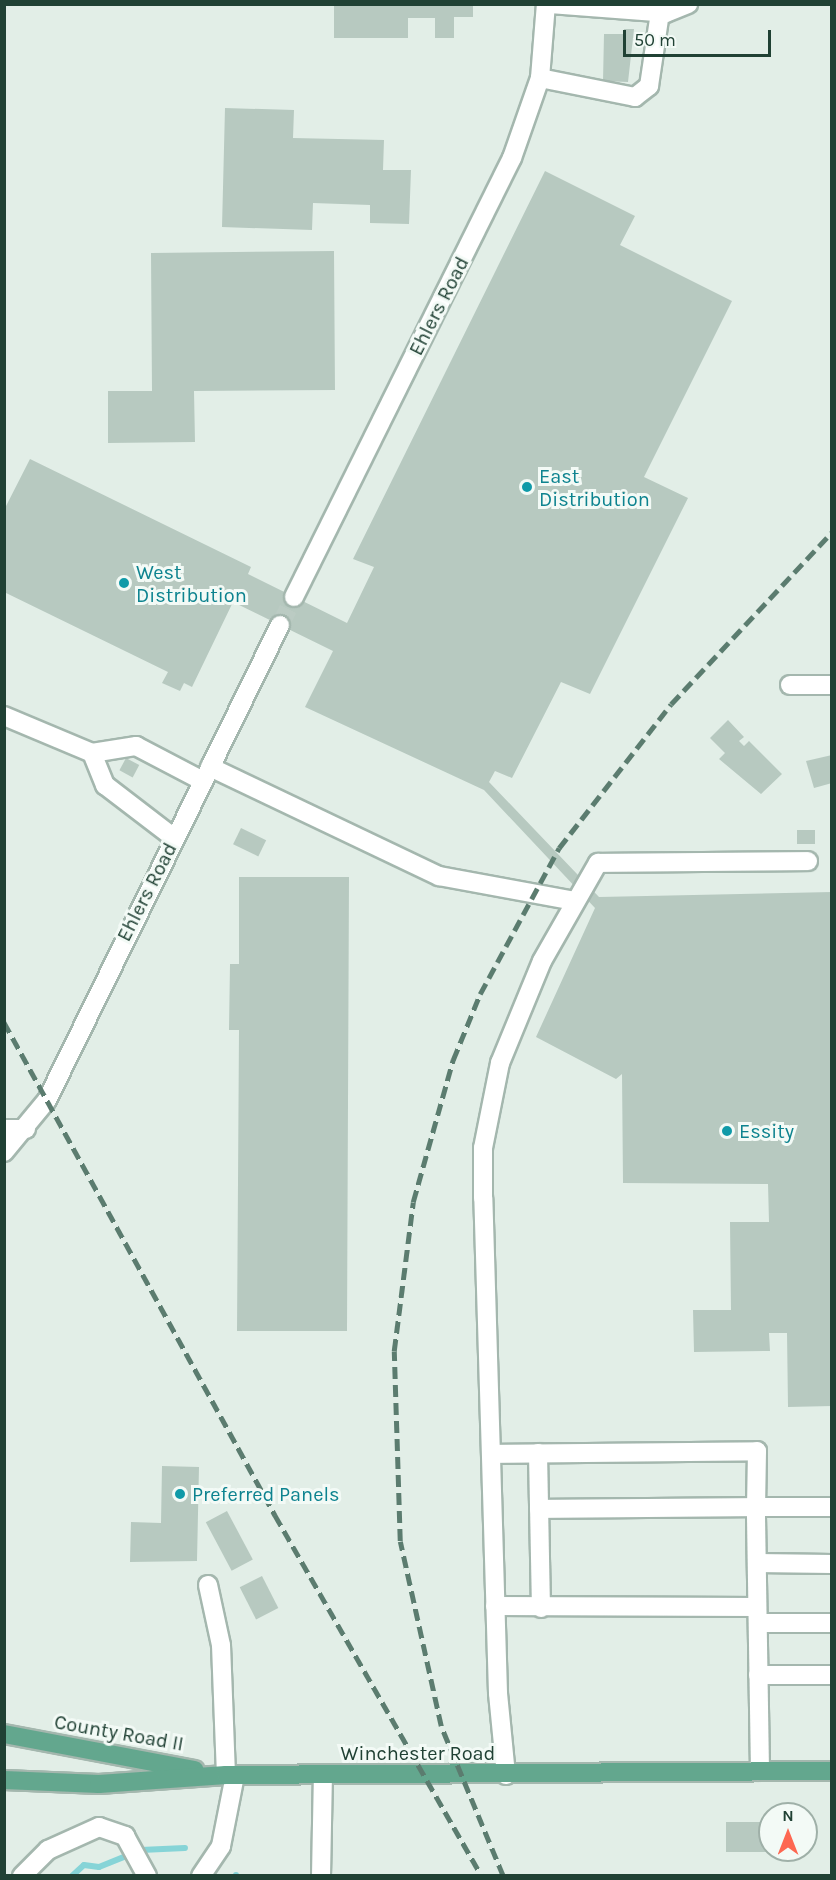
<!DOCTYPE html>
<html>
<head>
<meta charset="utf-8">
<style>
  body { margin:0 }
  #map { position:relative; width:836px; height:1880px; overflow:hidden; background:#e2eee7; font-family:Karla,sans-serif }
  div>[style] { position:absolute }
  .stream>* { height:6px; margin:-3px; padding:0 3px; transform-origin:3px; border-radius:3px; background:#86d4d7 }
  .building>* { inset:0; background:#b7c9c0; transform-origin:0 0 }
  .minor-tunnel>* { height:18px; margin-top:-9px; transform-origin:0; background:repeating-linear-gradient(90deg,#bbcbc3 0 18px,transparent 0 27px) }
  .roads { filter:drop-shadow(2px 0 #a4b7ae) drop-shadow(-2px 0 #a4b7ae) drop-shadow(0 2px #a4b7ae) drop-shadow(0 -2px #a4b7ae) }
  .minor>* { height:18px; margin:-9px; padding:0 9px; transform-origin:9px; border-radius:9px; background:#fff }
  .major>* { height:18px; margin:-9px; padding:0 9px; transform-origin:9px; border-radius:9px; background:#63a78e }
  .rail>* { height:4.5px; margin-top:-2.25px; transform-origin:0; background:repeating-linear-gradient(90deg,#5b7c6f 0 12px,transparent 0 18px) }
  .dots>* { width:16px; height:16px; translate:-50% -50%; box-sizing:border-box; border:3px solid #f3faf6; border-radius:50% }
  span { translate:-50% -50%; white-space:nowrap; text-align:center; line-height:1.15; -webkit-text-stroke:6px #f3faf6; paint-order:stroke }
  .street-label { font-size:20px; color:#204134 }
  .culture-label { font-size:20px; color:#0d838f }
  .left { translate:0 -50%; text-align:left }
  .frame { position:absolute; inset:0; border:6px solid #204134; pointer-events:none }
  .north { position:absolute; left:758px; top:1802px; width:60px; height:60px; box-sizing:border-box; background:#f3faf6; border:2px solid #9fb0a8; border-radius:50%; rotate:0deg; font-size:16px; font-weight:700; line-height:24px; text-align:center; color:#204134 }
  .north::after { content:''; display:block; margin:auto; width:21px; height:27px; background:#fd6751; clip-path:polygon(50% 0,100% 100%,50% 72%,0 100%) }
  .scale { position:absolute; left:623px; top:30px; width:148px; height:27px; box-sizing:border-box; border:3px solid #204134; border-top:0; padding-left:8px; font-size:18px; line-height:21px; white-space:nowrap; color:#204134; -webkit-text-stroke:4px #f3faf6; paint-order:stroke }
</style>
</head>
<body>
<div id="map">
  <div class="stream">
    <div style="left:236px;top:1875px;width:1px;rotate:90deg"></div>
    <div style="left:72px;top:1876px;width:16px;rotate:-43deg"></div>
    <div style="left:84px;top:1865px;width:15px;rotate:8deg"></div>
    <div style="left:99px;top:1867px;width:45px;rotate:-22deg"></div>
    <div style="left:141px;top:1850px;width:44px;rotate:-2.6deg"></div>
  </div>
  <div class="building">
    <div style="clip-path:polygon(334px 4px,473px 4px,473px 17px,454px 17px,454px 38px,435px 38px,435px 18px,408px 18px,408px 38px,334px 38px)"></div>
    <div style="clip-path:polygon(624px 29px,634px 29px,628px 82px,603px 81px,604px 34px,624px 34px)"></div>
    <div style="clip-path:polygon(225px 108px,294px 110px,293px 138px,384px 140px,383px 170px,411px 170px,409px 224px,370px 223px,370px 205px,313px 203px,312px 230px,222px 227px)"></div>
    <div style="clip-path:polygon(545px 171px,635px 216px,620px 245px,732px 301px,644px 477px,688px 498px,590px 694px,561px 682px,512px 778px,495px 771px,489px 782px,599px 897px,832px 892px,832px 1406px,788px 1407px,787px 1333px,769px 1333px,770px 1351px,694px 1352px,693px 1310px,731px 1310px,730px 1222px,769px 1222px,768px 1184px,623px 1183px,622px 1074px,616px 1079px,536px 1037px,595px 908px,484px 790px,305px 707px,333px 651px,233px 602px,192px 687px,184px 683px,180px 691px,162px 683px,168px 672px,4px 592px,4px 510px,30px 459px,251px 567px,248px 574px,347px 623px,374px 567px,353px 559px)"></div>
    <div style="clip-path:polygon(334px 251px,335px 390px,194px 391px,195px 442px,108px 443px,108px 391px,152px 391px,151px 253px)"></div>
    <div style="clip-path:polygon(728px 720px,744px 737px,739px 741px,744px 746px,749px 741px,782px 774px,761px 794px,719px 759px,725px 753px,710px 738px)"></div>
    <div style="clip-path:polygon(832px 755px,832px 783px,814px 788px,806px 761px)"></div>
    <div style="left:126px;top:758px;width:15px;height:14px;rotate:28deg"></div>
    <div style="left:241px;top:828px;width:28px;height:18px;rotate:26deg"></div>
    <div style="left:797px;top:830px;width:18px;height:14px"></div>
    <div style="clip-path:polygon(239px 877px,349px 877px,347px 1331px,237px 1331px,239px 1030px,229px 1030px,230px 964px,239px 964px)"></div>
    <div style="clip-path:polygon(162px 1466px,199px 1467px,197px 1561px,130px 1562px,131px 1522px,161px 1523px)"></div>
    <div style="left:227px;top:1511px;width:55px;height:24px;rotate:62deg"></div>
    <div style="left:262px;top:1576px;width:36px;height:25px;rotate:63deg"></div>
    <div style="left:726px;top:1822px;width:44px;height:30px"></div>
  </div>
  <div class="minor-tunnel">
    <div style="left:280px;top:625px;width:31px;rotate:-63deg"></div>
  </div>
  <div class="roads">
    <div class="minor">
      <div style="left:550px;top:4px;width:116px;rotate:4.4deg"></div>
      <div style="left:666px;top:13px;width:24px;rotate:-22deg"></div>
      <div style="left:540px;top:78px;width:97px;rotate:11.3deg"></div>
      <div style="left:635px;top:97px;width:18px;rotate:-38deg"></div>
      <div style="left:649px;top:86px;width:75px;rotate:-81.5deg"></div>
      <div style="left:294px;top:597px;width:490px;rotate:-63.6deg"></div>
      <div style="left:512px;top:158px;width:85px;rotate:-70.7deg"></div>
      <div style="left:540px;top:78px;width:74px;rotate:-85.4deg"></div>
      <div style="left:790px;top:685px;width:42px"></div>
      <div style="left:4px;top:716px;width:95px;rotate:22.8deg"></div>
      <div style="left:92px;top:753px;width:45px;rotate:-9deg"></div>
      <div style="left:136px;top:746px;width:76px;rotate:27.6deg"></div>
      <div style="left:92px;top:753px;width:35px;rotate:68deg"></div>
      <div style="left:105px;top:785px;width:87px;rotate:37.5deg"></div>
      <div style="left:210px;top:767px;width:254px;rotate:25.5deg"></div>
      <div style="left:439px;top:876px;width:138px;rotate:10.4deg"></div>
      <div style="left:4px;top:1129px;width:22px"></div>
      <div style="left:4px;top:1152px;width:67px;rotate:-50.4deg"></div>
      <div style="left:47px;top:1100px;width:529px;rotate:-63.87deg"></div>
      <div style="left:538px;top:1453px;width:155px;rotate:88.9deg"></div>
      <div style="left:492px;top:1454px;width:265px;rotate:-0.6deg"></div>
      <div style="left:757px;top:1451px;width:56px;rotate:91deg"></div>
      <div style="left:756px;top:1507px;width:217px;rotate:179.5deg"></div>
      <div style="left:757px;top:1563px;width:75px;rotate:0.8deg"></div>
      <div style="left:208px;top:1585px;width:61px;rotate:77.8deg"></div>
      <div style="left:221px;top:1645px;width:130px;rotate:87.8deg"></div>
      <div style="left:495px;top:1606px;width:262px;rotate:0.2deg"></div>
      <div style="left:758px;top:1623px;width:74px"></div>
      <div style="left:758px;top:1675px;width:74px"></div>
      <div style="left:760px;top:1771px;width:264px;rotate:-90.9deg"></div>
      <div style="left:756px;top:1507px;width:76px"></div>
      <div style="left:506px;top:1775px;width:82px;rotate:-95.6deg"></div>
      <div style="left:498px;top:1693px;width:495px;rotate:-91.7deg"></div>
      <div style="left:483px;top:1198px;width:50px;rotate:-90deg"></div>
      <div style="left:483px;top:1148px;width:87px;rotate:-78.7deg"></div>
      <div style="left:500px;top:1063px;width:110px;rotate:-67.6deg"></div>
      <div style="left:542px;top:961px;width:113px;rotate:-60.3deg"></div>
      <div style="left:598px;top:863px;width:210px;rotate:-0.5deg"></div>
      <div style="left:22px;top:1876px;width:37px;rotate:-45deg"></div>
      <div style="left:48px;top:1850px;width:56px;rotate:-24.3deg"></div>
      <div style="left:99px;top:1827px;width:28px;rotate:19deg"></div>
      <div style="left:125px;top:1836px;width:46px;rotate:61.2deg"></div>
      <div style="left:201px;top:1876px;width:36px;rotate:-56deg"></div>
      <div style="left:221px;top:1846px;width:72px;rotate:-78.8deg"></div>
      <div style="left:321px;top:1876px;width:100px;rotate:-88.9deg"></div>
    </div>
    <div class="major">
      <div style="left:4px;top:1734px;width:194px;rotate:10.7deg"></div>
      <div style="left:4px;top:1780px;width:95px;rotate:2.4deg"></div>
      <div style="left:99px;top:1784px;width:127px;rotate:-4.1deg"></div>
      <div style="left:226px;top:1775px;width:606px;rotate:-0.38deg"></div>
    </div>
  </div>
  <div class="rail">
    <div style="left:4px;top:1022px;width:563px;rotate:61.2deg"></div>
    <div style="left:275px;top:1515px;width:416px;rotate:60.2deg"></div>
    <div style="left:503px;top:1876px;width:162px;rotate:-112.5deg"></div>
    <div style="left:441px;top:1726px;width:189px;rotate:-102.5deg"></div>
    <div style="left:400px;top:1541px;width:190px;rotate:-91.8deg"></div>
    <div style="left:394px;top:1351px;width:150px;rotate:-82.7deg"></div>
    <div style="left:413px;top:1202px;width:148px;rotate:-74.3deg"></div>
    <div style="left:453px;top:1060px;width:71px;rotate:-67.8deg"></div>
    <div style="left:480px;top:994px;width:166px;rotate:-61.6deg"></div>
    <div style="left:559px;top:848px;width:182px;rotate:-52.1deg"></div>
    <div style="left:671px;top:704px;width:236px;rotate:-46.9deg"></div>
  </div>
  <div class="dots">
    <div style="left:527px;top:487px;background:#0f9aa8"></div>
    <div style="left:124px;top:583px;background:#0f9aa8"></div>
    <div style="left:727px;top:1131px;background:#0f9aa8"></div>
    <div style="left:180px;top:1494px;background:#0f9aa8"></div>
  </div>
  <div class="street-label">
    <span style="left:439px;top:306px;rotate:-63deg">Ehlers Road</span>
    <span style="left:147px;top:892px;rotate:-63deg">Ehlers Road</span>
    <span style="left:119px;top:1733px;rotate:10deg">County Road II</span>
    <span style="left:418px;top:1753px">Winchester Road</span>
  </div>
  <div class="culture-label">
    <span class="left" style="left:539px;top:488px">East<br>Distribution</span>
    <span class="left" style="left:136px;top:584px">West<br>Distribution</span>
    <span class="left" style="left:739px;top:1131px">Essity</span>
    <span class="left" style="left:192px;top:1494px">Preferred Panels</span>
  </div>
  <div class="frame"></div>
  <div class="north">N</div>
  <div class="scale">50 m</div>
</div>
</body>
</html>
